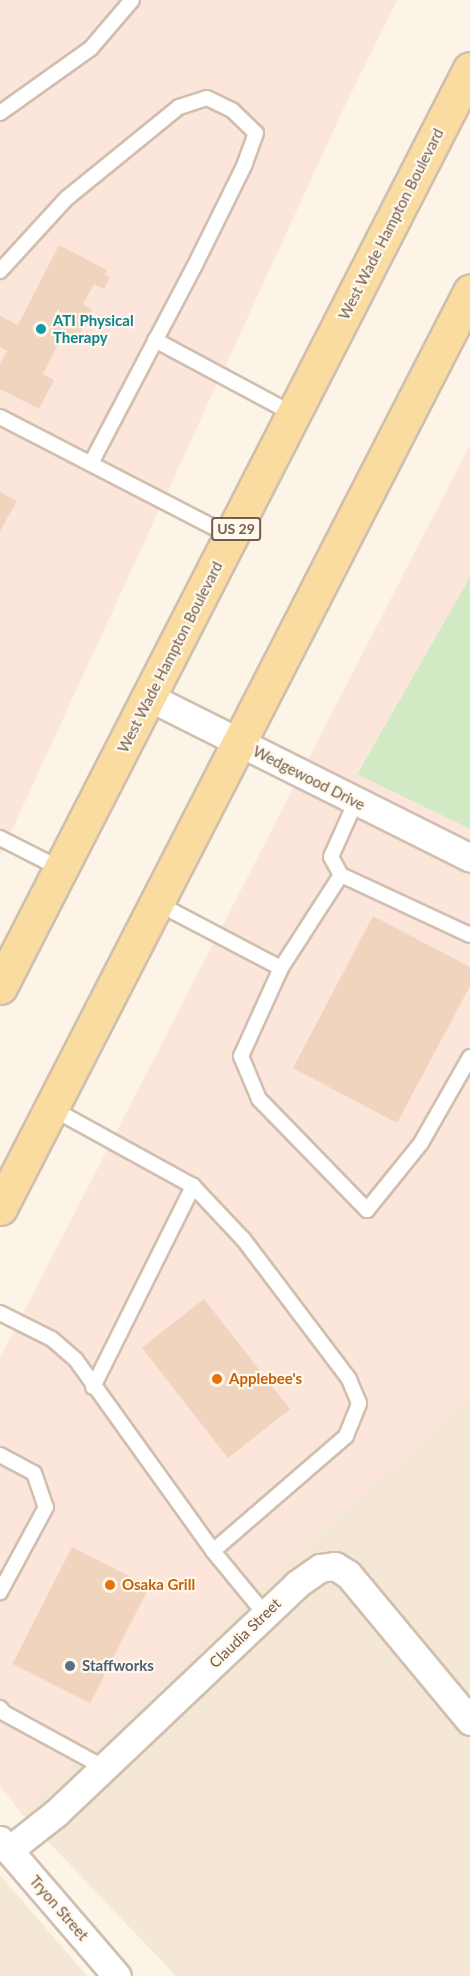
<!DOCTYPE html>
<html>
<head>
<meta charset="utf-8">
<style>
  body { margin:0 }
  #map { position:relative; width:470px; height:1976px; overflow:hidden; background:#fcf4e6; font-family:Lato,sans-serif }
  div>[style] { position:absolute }
  .residential>* { inset:0; background:#f4e7d5 }
  .commercial>* { inset:0; background:#fce5da }
  .green>* { inset:0; background:#d2eac4 }
  .building>* { inset:0; background:#f1d4be; transform-origin:0 0 }
  .roads { filter:drop-shadow(2px 0 #d0bfaf) drop-shadow(-2px 0 #d0bfaf) drop-shadow(0 2px #d0bfaf) drop-shadow(0 -2px #d0bfaf) }
  .service>* { height:14px; margin:-7px; padding:0 7px; transform-origin:7px; border-radius:7px; background:#fff }
  .minor>* { height:27px; margin:-13.5px; padding:0 13.5px; transform-origin:13.5px; border-radius:13.5px; background:#fff }
  .primary>* { height:33px; margin:-16.5px; padding:0 16.5px; transform-origin:16.5px; border-radius:16.5px; background:#fadba0 }
  .dots>* { width:16px; height:16px; translate:-50% -50%; box-sizing:border-box; border:3px solid #fff8ec; border-radius:50% }
  span { translate:-50% -50%; white-space:nowrap; text-align:center; line-height:1.15; -webkit-text-stroke:4.5px #fff8ec; paint-order:stroke }
  .shield-label span { padding:2px 4px; background:#fff8ec; border:2px solid; border-radius:4px; -webkit-text-stroke-width:0 }
  .shield-label { font-size:14px; color:#755c4b; font-weight:700 }
  .street-label { font-size:15px; color:#755c4b }
  .culture-label { font-size:15px; color:#0d838f; font-weight:700 }
  .left { translate:0 -50%; text-align:left }
  .food-label { font-size:15px; color:#c56008; font-weight:700 }
  .service-label { font-size:15px; color:#4e5e75; font-weight:700 }
</style>
</head>
<body>
<div id="map">
  <div class="residential">
    <div style="clip-path:polygon(470px 1395px,470px 1976px,176px 1976px,21px 1813px,208px 1635px)"></div>
    <div style="clip-path:polygon(0 1875px,87px 1976px,0 1976px)"></div>
  </div>
  <div class="commercial">
    <div style="clip-path:polygon(0 0,397px 0,342px 112px,0 856px)"></div>
    <div style="clip-path:polygon(470px 445px,470px 577px,357px 773px,470px 829px,470px 1395px,208px 1635px,21px 1813px,0 1786px,0 1358px)"></div>
  </div>
  <div class="green">
    <div style="clip-path:polygon(470px 577px,470px 829px,357px 774px)"></div>
  </div>
  <div class="building">
    <div style="clip-path:polygon(59px 245px,107px 270px,105px 274px,110px 277px,104px 289px,94px 284px,83px 304px,92px 310px,77px 339px,64px 333px,43px 374px,54px 380px,39px 409px,0 389px,0 364px,7px 351px,0 347px,0 316px,18px 325px)"></div>
    <div style="clip-path:polygon(0 492px,17px 501px,0 531px)"></div>
    <div style="clip-path:polygon(373px 916px,470px 967px,470px 986px,397px 1123px,293px 1068px)"></div>
    <div style="left:204px;top:1299px;width:140px;height:79px;rotate:52deg"></div>
    <div style="left:72px;top:1547px;width:87px;height:131px;rotate:27deg"></div>
  </div>
  <div class="roads">
    <div class="service">
      <div style="left:0;top:113px;width:112px;rotate:-35.5deg"></div>
      <div style="left:91px;top:48px;width:63px;rotate:-49.5deg"></div>
      <div style="left:0;top:271px;width:99px;rotate:-47.5deg"></div>
      <div style="left:67px;top:198px;width:144px;rotate:-39.1deg"></div>
      <div style="left:179px;top:107px;width:29px;rotate:-18deg"></div>
      <div style="left:207px;top:98px;width:28px;rotate:26deg"></div>
      <div style="left:232px;top:110px;width:33px;rotate:44deg"></div>
      <div style="left:256px;top:133px;width:33px;rotate:110deg"></div>
      <div style="left:245px;top:164px;width:115px;rotate:116.3deg"></div>
      <div style="left:194px;top:267px;width:221px;rotate:117.7deg"></div>
      <div style="left:155px;top:340px;width:157px;rotate:28.2deg"></div>
      <div style="left:0;top:417px;width:261px;rotate:27.3deg"></div>
      <div style="left:356px;top:801px;width:61px;rotate:114.1deg"></div>
      <div style="left:331px;top:857px;width:21px;rotate:61deg"></div>
      <div style="left:341px;top:875px;width:142px;rotate:24.9deg"></div>
      <div style="left:0;top:838px;width:68px;rotate:26.9deg"></div>
      <div style="left:157px;top:903px;width:140px;rotate:27.7deg"></div>
      <div style="left:281px;top:968px;width:111px;rotate:-57.2deg"></div>
      <div style="left:281px;top:968px;width:97px;rotate:114.4deg"></div>
      <div style="left:241px;top:1056px;width:47px;rotate:67.3deg"></div>
      <div style="left:259px;top:1099px;width:155px;rotate:45.8deg"></div>
      <div style="left:367px;top:1210px;width:86px;rotate:-51.1deg"></div>
      <div style="left:421px;top:1143px;width:99px;rotate:-60.3deg"></div>
      <div style="left:0;top:1313px;width:58px;rotate:26.6deg"></div>
      <div style="left:52px;top:1339px;width:32px;rotate:41deg"></div>
      <div style="left:76px;top:1360px;width:235px;rotate:54.3deg"></div>
      <div style="left:213px;top:1551px;width:176px;rotate:-40.8deg"></div>
      <div style="left:346px;top:1436px;width:35px;rotate:-68deg"></div>
      <div style="left:359px;top:1403px;width:26px;rotate:-113deg"></div>
      <div style="left:349px;top:1379px;width:176px;rotate:-127.1deg"></div>
      <div style="left:243px;top:1239px;width:73px;rotate:-133.3deg"></div>
      <div style="left:193px;top:1186px;width:162px;rotate:-151.2deg"></div>
      <div style="left:93px;top:1387px;width:225px;rotate:-63.5deg"></div>
      <div style="left:0;top:1455px;width:38px;rotate:28deg"></div>
      <div style="left:34px;top:1473px;width:36px;rotate:71deg"></div>
      <div style="left:46px;top:1507px;width:97px;rotate:118.4deg"></div>
      <div style="left:213px;top:1551px;width:82px;rotate:50.5deg"></div>
      <div style="left:0;top:1708px;width:6px;rotate:51deg"></div>
      <div style="left:4px;top:1713px;width:113px;rotate:28.6deg"></div>
    </div>
    <div class="minor">
      <div style="left:149px;top:697px;width:359px;rotate:26.6deg"></div>
      <div style="left:0;top:1840px;width:179px;rotate:49.3deg"></div>
      <div style="left:9px;top:1850px;width:60px;rotate:-38.2deg"></div>
      <div style="left:56px;top:1813px;width:332px;rotate:-43.5deg"></div>
      <div style="left:297px;top:1584px;width:28px;rotate:-35deg"></div>
      <div style="left:320px;top:1568px;width:15px;rotate:-8deg"></div>
      <div style="left:335px;top:1566px;width:15px;rotate:32deg"></div>
      <div style="left:348px;top:1574px;width:191px;rotate:50.3deg"></div>
    </div>
    <div class="primary">
      <div style="left:0;top:987px;width:1031px;rotate:-62.89deg"></div>
      <div style="left:0;top:1208px;width:1030px;rotate:-62.84deg"></div>
    </div>
  </div>
  <div class="dots">
    <div style="left:41px;top:329px;background:#0f9aa8"></div>
    <div style="left:217px;top:1379px;background:#e8710a"></div>
    <div style="left:110px;top:1585px;background:#e8710a"></div>
    <div style="left:70px;top:1666px;background:#5c6f8a"></div>
  </div>
  <div class="shield-label">
    <span style="left:236px;top:529px">US 29</span>
  </div>
  <div class="street-label">
    <span style="left:391px;top:224px;rotate:-63deg">West Wade Hampton Boulevard</span>
    <span style="left:170px;top:657px;rotate:-63deg">West Wade Hampton Boulevard</span>
    <span style="left:309px;top:778px;rotate:27deg">Wedgewood Drive</span>
    <span style="left:245px;top:1633px;rotate:-44deg">Claudia Street</span>
    <span style="left:59px;top:1908px;rotate:49deg">Tryon Street</span>
  </div>
  <div class="culture-label">
    <span class="left" style="left:53px;top:329px">ATI Physical<br>Therapy</span>
  </div>
  <div class="food-label">
    <span class="left" style="left:229px;top:1379px">Applebee's</span>
    <span class="left" style="left:122px;top:1585px">Osaka Grill</span>
  </div>
  <div class="service-label">
    <span class="left" style="left:82px;top:1666px">Staffworks</span>
  </div>
</div>
</body>
</html>
